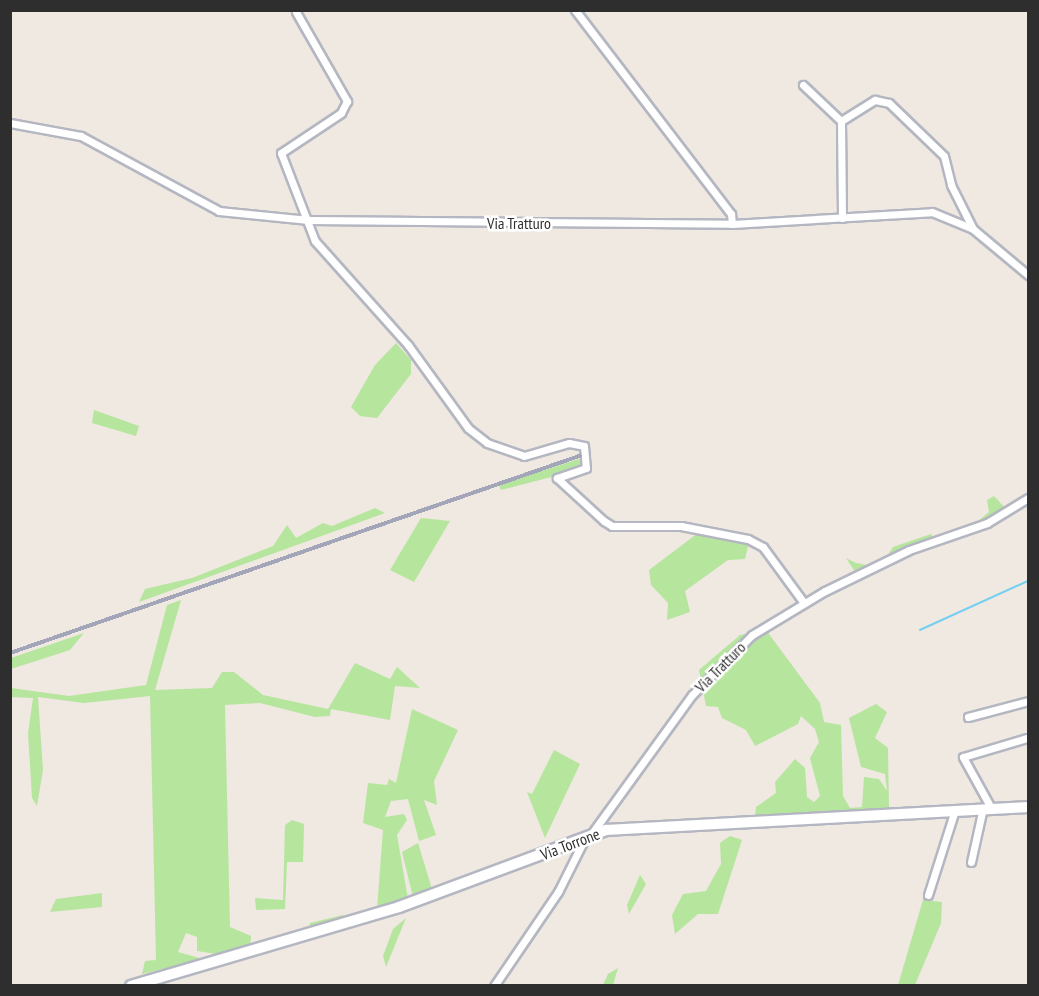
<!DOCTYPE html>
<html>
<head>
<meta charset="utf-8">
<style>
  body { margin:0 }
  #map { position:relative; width:1039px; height:996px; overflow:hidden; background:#efe9e1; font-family:"PT Sans Narrow",sans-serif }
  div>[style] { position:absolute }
  .green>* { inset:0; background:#b6e59e }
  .stream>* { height:1.5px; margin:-0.75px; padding:0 0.75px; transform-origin:0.75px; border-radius:0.75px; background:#75cff0 }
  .roads { filter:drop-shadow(2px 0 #b4b7c1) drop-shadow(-2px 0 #b4b7c1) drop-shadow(0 2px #b4b7c1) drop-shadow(0 -2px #b4b7c1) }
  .street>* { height:7px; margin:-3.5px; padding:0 3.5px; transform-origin:3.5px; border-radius:3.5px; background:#fff }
  .secondary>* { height:10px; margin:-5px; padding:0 5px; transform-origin:5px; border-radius:5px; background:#fff }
  .rail>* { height:4px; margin-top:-2px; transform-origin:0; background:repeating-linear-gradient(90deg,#fff 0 4.5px,#a3a6b8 0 9px); box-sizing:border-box; border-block:2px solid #a3a6b8 }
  span { translate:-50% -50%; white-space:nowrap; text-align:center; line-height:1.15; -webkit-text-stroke:5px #fff; paint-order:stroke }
  .street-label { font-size:16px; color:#2e2e2e }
  .frame { position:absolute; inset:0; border:12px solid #2e2e2e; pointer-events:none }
</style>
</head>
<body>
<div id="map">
  <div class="green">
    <div style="clip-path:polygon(396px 343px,411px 360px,411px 374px,377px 418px,360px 416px,351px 407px,375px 365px)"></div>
    <div style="clip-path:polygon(94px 410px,139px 426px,136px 436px,92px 423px)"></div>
    <div style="clip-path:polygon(585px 457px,586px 468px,501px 490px,499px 485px)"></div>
    <div style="clip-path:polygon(994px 496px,1005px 508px,976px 523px,989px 512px,987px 500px)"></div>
    <div style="clip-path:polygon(375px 508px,385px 513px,139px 602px,145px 589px,192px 578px,273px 546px,287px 525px,296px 538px,323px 523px,332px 526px)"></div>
    <div style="clip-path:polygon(421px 518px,450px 521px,414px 582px,390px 570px)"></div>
    <div style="clip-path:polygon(702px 530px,749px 542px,745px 559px,728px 560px,685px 591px,690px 612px,667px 620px,668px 603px,651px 585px,649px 570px)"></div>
    <div style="clip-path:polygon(931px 534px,935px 540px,885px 559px,893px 547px)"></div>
    <div style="clip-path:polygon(846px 558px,856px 563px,872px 566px,856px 573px)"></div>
    <div style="clip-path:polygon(181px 600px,155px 690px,212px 688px,222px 672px,234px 672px,263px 695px,328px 709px,355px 663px,390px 679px,397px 667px,420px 688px,395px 686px,390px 720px,331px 709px,330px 716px,315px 717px,260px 703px,225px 705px,230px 927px,251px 936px,250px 950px,228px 956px,197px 951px,197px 937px,186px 933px,178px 952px,203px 959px,142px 974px,145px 961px,156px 960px,150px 696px,84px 703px,38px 697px,43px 770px,37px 806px,32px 798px,28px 733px,33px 698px,11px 697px,11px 688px,69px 696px,146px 685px,167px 605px)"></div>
    <div style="clip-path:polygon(766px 630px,820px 703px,824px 722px,841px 725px,843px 796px,850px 808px,862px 807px,864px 777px,879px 779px,887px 791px,885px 774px,861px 767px,849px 718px,876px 704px,887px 712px,875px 738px,888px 748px,889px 808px,755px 817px,756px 807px,776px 793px,775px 782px,795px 759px,805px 768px,807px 797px,814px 802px,820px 796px,810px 758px,819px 742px,815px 729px,801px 716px,798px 724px,755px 746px,746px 730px,722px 718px,718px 707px,706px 706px,699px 670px,740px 635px)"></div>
    <div style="clip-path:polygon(84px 633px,70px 650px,11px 669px,11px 658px)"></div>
    <div style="clip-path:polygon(412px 709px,458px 730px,434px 781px,437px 805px,424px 800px,436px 835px,419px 841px,408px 799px,391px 801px,385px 817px,404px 814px,407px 820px,397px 835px,408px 899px,377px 909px,383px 830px,363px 823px,368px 783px,387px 785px,389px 779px,396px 783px)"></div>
    <div style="clip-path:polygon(554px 750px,580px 764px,545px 838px,527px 792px,532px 794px)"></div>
    <div style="clip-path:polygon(292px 820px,304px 824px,303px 862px,287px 862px,285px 909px,256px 910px,255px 898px,283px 900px,285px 825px)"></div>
    <div style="clip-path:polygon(730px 836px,742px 840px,718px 914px,698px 914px,675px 934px,672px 915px,683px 894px,706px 891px,721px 864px,720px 843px)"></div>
    <div style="clip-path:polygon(418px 843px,432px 889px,413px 897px,402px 852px)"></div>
    <div style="clip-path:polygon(640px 875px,646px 884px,629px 914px,627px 905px)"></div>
    <div style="clip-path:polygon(102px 893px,102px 907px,50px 912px,56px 899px)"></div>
    <div style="clip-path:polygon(923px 900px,942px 902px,941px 923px,915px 985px,898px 985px)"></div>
    <div style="clip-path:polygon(343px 915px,347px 919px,308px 933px,310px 923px)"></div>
    <div style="clip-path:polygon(406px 918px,386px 967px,383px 956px,393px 929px)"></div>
    <div style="clip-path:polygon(618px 968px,613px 985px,603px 985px,608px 974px)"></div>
  </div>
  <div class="stream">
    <div style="left:920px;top:630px;width:119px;rotate:-24.4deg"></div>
  </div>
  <div class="roads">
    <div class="street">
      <div style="left:575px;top:10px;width:257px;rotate:52.6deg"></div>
      <div style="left:731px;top:214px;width:10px;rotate:84deg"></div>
      <div style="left:296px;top:12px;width:103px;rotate:60.2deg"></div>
      <div style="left:347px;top:101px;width:13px;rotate:117deg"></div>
      <div style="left:341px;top:113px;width:72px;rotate:146.3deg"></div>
      <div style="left:281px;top:153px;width:94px;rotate:68.9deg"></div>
      <div style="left:315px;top:241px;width:140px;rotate:48.2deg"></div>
      <div style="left:408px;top:345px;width:102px;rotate:54.1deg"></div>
      <div style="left:468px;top:428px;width:24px;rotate:38deg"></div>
      <div style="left:487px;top:443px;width:39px;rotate:19deg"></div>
      <div style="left:524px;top:456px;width:47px;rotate:-16.1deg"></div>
      <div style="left:569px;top:443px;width:15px;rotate:11deg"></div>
      <div style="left:584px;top:446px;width:22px;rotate:85deg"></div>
      <div style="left:586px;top:468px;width:31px;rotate:161deg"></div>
      <div style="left:557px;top:478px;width:64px;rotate:42.5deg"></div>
      <div style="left:604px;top:521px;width:9px;rotate:32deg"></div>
      <div style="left:612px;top:526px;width:69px"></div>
      <div style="left:681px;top:526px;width:68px;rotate:11deg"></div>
      <div style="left:748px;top:539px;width:17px;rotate:28deg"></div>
      <div style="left:763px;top:547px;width:69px;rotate:53.8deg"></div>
      <div style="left:803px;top:85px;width:52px;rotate:43.5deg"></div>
      <div style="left:841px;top:121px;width:97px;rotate:89.4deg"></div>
      <div style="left:841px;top:121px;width:40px;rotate:-32deg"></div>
      <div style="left:875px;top:100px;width:14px;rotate:12deg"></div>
      <div style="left:889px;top:103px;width:76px;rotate:43.9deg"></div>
      <div style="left:944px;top:156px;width:30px;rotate:76deg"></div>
      <div style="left:951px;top:185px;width:47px;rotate:63.4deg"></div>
      <div style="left:10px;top:123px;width:72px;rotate:10.4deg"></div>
      <div style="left:81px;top:136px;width:157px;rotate:28.5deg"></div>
      <div style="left:219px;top:211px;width:90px;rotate:5.7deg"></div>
      <div style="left:309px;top:220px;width:423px;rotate:0.5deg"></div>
      <div style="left:732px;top:224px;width:200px;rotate:-3.4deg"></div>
      <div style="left:932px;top:212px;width:44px;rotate:22.5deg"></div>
      <div style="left:973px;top:229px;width:72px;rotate:39.9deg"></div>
      <div style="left:968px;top:717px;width:62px;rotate:-14.9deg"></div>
      <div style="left:990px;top:806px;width:56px;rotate:-118.9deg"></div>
      <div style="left:963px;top:757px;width:67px;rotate:-16.5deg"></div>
      <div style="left:592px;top:833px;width:170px;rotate:-54.1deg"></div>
      <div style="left:692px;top:695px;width:85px;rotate:-45deg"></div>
      <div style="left:752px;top:635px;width:85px;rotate:-31.1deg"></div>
      <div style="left:825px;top:591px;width:93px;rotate:-26deg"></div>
      <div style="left:909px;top:550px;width:83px;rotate:-19.1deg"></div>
      <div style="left:987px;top:523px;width:48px;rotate:-31.4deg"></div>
      <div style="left:971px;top:862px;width:55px;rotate:-77.5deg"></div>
      <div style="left:928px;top:895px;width:89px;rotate:-72.4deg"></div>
      <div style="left:494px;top:986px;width:114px;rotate:-55.8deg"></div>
      <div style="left:558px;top:892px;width:63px;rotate:-63.4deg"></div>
    </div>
    <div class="secondary">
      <div style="left:131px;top:986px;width:279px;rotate:-16.4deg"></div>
      <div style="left:399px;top:907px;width:221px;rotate:-20.4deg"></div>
      <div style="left:606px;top:830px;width:423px;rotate:-3.1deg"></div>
    </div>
  </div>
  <div class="rail">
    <div style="left:10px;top:653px;width:605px;rotate:-19.09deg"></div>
  </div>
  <div class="street-label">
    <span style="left:519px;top:223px">Via Tratturo</span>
    <span style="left:720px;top:667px;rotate:-45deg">Via Tratturo</span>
    <span style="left:570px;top:844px;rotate:-21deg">Via Torrone</span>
  </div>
  <div class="frame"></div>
</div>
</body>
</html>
